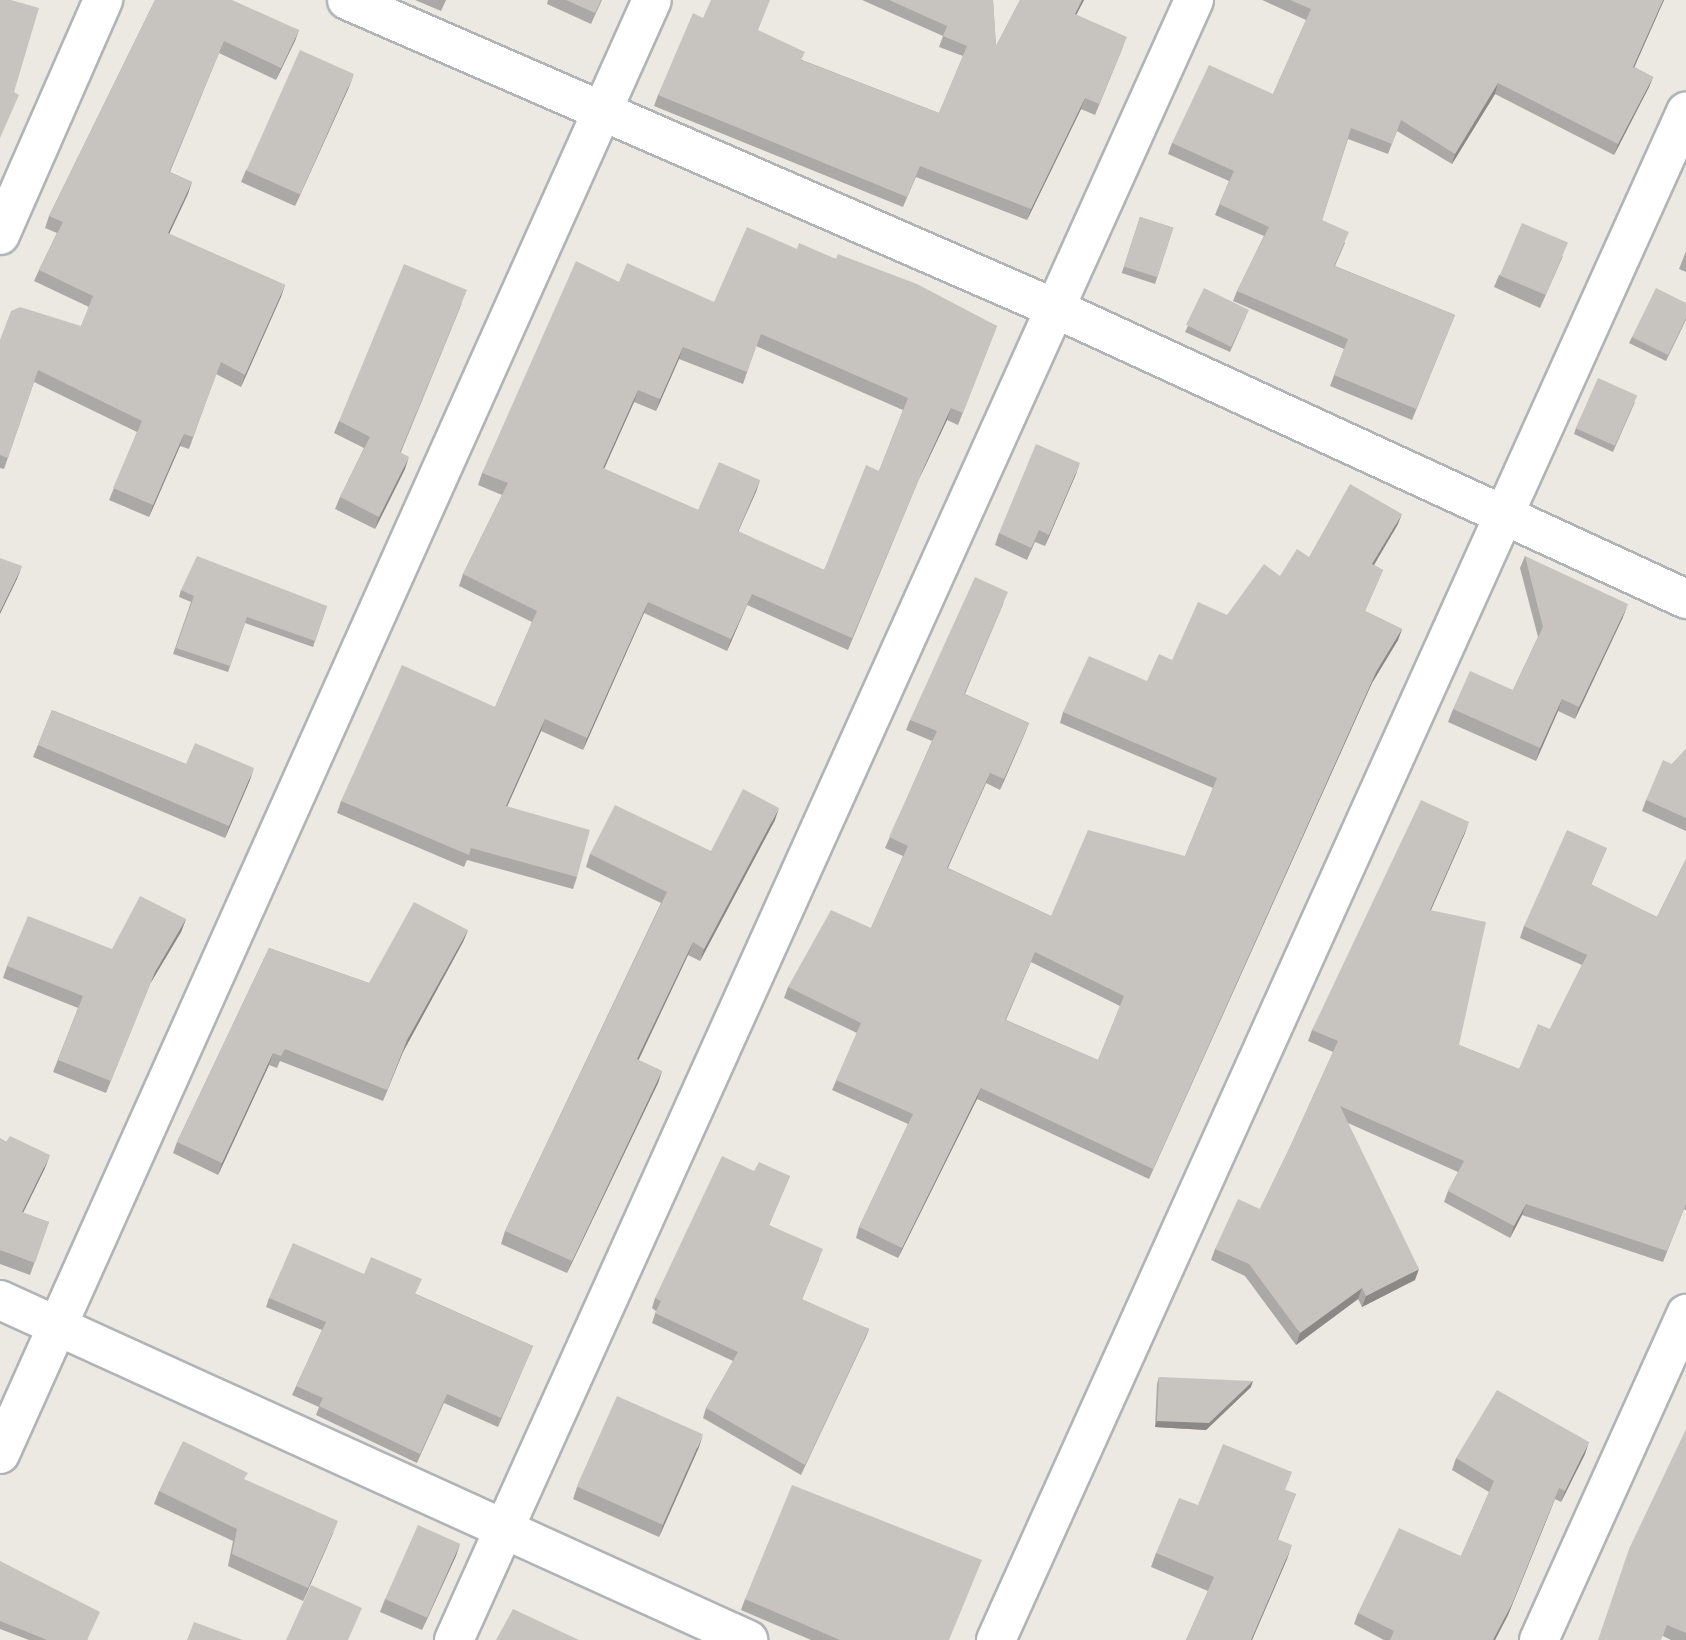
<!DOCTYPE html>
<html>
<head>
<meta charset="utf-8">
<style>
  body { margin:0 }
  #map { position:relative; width:1686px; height:1640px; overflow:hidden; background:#ece9e3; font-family:"Asap Condensed",sans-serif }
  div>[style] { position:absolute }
  .roads { filter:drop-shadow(2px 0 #b0b4b7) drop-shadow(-2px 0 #b0b4b7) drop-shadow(0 2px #b0b4b7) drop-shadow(0 -2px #b0b4b7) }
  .minor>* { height:38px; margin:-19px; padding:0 19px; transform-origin:19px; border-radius:19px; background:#fff }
  .wall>* { inset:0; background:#aba9a5; transform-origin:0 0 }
  .shaded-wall>* { inset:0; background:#8b8986; transform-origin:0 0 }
  .building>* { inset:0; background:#c7c4c0; transform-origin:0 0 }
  span { translate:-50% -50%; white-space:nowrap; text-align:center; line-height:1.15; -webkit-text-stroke:6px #fff; paint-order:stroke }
</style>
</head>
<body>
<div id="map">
  <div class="roads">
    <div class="minor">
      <div style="left:347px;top:0;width:771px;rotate:23.54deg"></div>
      <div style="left:1054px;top:308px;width:696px;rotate:24.72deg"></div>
      <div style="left:0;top:235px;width:257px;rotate:-66.3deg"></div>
      <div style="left:0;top:1300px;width:822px;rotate:24.44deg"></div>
      <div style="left:0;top:1454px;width:1593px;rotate:-65.85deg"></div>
      <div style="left:454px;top:1640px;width:1799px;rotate:-65.71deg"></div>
      <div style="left:996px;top:1640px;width:1677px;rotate:-65.7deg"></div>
      <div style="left:1539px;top:1640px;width:358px;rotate:-65.7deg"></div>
    </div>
  </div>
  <div class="wall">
    <div style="clip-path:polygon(155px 0,299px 30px,276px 80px,219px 53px,170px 172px,192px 182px,169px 234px,285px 285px,241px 387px,216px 374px,189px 449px,180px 446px,149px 517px,109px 500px,137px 432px,34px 382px,4px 469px,0 468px,0 340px,81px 326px,89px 307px,34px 281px,39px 270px,57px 233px,45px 228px,49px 216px)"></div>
    <div style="clip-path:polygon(415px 0,446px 0,441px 11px)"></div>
    <div style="clip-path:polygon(548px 0,602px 0,591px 24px,547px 4px)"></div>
    <div style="clip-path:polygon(862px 0,993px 0,996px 46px,1020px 0,1084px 0,1076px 15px,1123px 47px,1095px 115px,1081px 109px,1027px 220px,916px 177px,903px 207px,654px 106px,658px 95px,703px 18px,758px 31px,802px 60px,939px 113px,963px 56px,939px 47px,943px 36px)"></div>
    <div style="clip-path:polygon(1262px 0,1664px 0,1634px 67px,1653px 77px,1649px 87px,1614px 155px,1495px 94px,1452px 164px,1397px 131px,1388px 154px,1348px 139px,1322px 220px,1345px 243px,1335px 266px,1455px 315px,1412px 420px,1330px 386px,1344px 349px,1233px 301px,1237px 291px,1264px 236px,1215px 215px,1229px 181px,1168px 154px,1172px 143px,1273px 94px,1306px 20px)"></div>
    <div style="clip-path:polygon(349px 87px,295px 206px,241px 182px,246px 170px)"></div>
    <div style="left:1140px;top:217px;width:35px;height:59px;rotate:18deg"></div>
    <div style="clip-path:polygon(evenodd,797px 249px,836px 259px,997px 326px,958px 425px,947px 420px,919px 479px,848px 650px,747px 605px,727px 651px,644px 613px,583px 750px,541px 731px,507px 806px,577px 877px,573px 889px,467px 860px,464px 867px,337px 813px,341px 801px,495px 707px,532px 622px,459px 586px,463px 574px,502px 495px,478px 485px,482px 473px,619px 282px,714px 302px,797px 249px,756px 346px,903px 410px,879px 471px,824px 570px,738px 532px,760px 480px,698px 510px,604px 469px,634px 402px,656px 411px,679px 359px,743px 384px,756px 346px)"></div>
    <div style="clip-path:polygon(1686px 251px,1686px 272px,1679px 269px)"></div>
    <div style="clip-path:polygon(1563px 256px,1540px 308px,1494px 287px,1499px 275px)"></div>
    <div style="clip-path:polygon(462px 303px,401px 452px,405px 469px,375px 529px,335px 509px,340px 497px,364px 448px,334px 433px,339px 421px)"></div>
    <div style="clip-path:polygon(1686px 303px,1686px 320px,1666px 361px,1629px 343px,1632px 337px)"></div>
    <div style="clip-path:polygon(1246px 316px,1230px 352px,1185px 332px,1188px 326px)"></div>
    <div style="clip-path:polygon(1635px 402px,1613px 452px,1574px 434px,1576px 428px)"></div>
    <div style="clip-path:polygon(1076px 474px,1045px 546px,1035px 542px,1027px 560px,995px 545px,999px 533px)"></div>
    <div style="clip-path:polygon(evenodd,1398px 524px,1374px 565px,1383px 570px,1365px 611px,1402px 629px,1398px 640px,1372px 683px,1149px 1179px,977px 1099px,898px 1258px,856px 1238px,859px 1227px,908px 1124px,832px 1090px,857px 1033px,784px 998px,788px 987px,871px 928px,903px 856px,885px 848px,932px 741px,906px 730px,910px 720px,1004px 602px,965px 694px,1029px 723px,1000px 790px,986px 783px,948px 868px,1051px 916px,1185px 856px,1213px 788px,1060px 723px,1063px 712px,1147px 681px,1227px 615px,1280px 576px,1309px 557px,1398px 524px,1031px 962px,1120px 1006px,1098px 1060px,1006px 1020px,1031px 962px)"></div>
    <div style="clip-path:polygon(1525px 556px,1623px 617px,1575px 719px,1558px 711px,1536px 761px,1448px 722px,1453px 709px,1513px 690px,1538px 637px,1520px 568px)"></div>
    <div style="clip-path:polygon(181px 590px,327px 606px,313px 647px,245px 623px,228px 672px,173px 654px,191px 602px,179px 597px)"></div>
    <div style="clip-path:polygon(52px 710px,186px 764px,250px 780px,225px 838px,33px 757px)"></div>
    <div style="clip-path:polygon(1686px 749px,1686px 831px,1642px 811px,1646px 800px,1672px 764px)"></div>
    <div style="clip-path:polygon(775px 820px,700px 961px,688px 955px,638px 1060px,662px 1071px,658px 1083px,567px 1273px,501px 1244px,505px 1231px,661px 903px,586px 867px,590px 854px,711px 851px)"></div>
    <div style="clip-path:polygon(1465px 833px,1431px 910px,1459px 1045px,1519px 1069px,1550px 1029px,1582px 965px,1520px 938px,1524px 926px,1607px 848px,1591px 885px,1657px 917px,1686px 859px,1686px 1210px,1684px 1209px,1663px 1262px,1522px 1215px,1510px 1238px,1444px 1202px,1448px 1191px,1458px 1172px,1348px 1123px,1415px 1280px,1362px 1307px,1358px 1299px,1296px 1345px,1245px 1276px,1211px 1260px,1215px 1249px,1260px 1209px,1290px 1147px,1333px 1052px,1308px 1041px,1312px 1030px)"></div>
    <div style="clip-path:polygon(186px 919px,181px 932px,150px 984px,106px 1093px,53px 1072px,78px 1008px,3px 978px,7px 966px,112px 949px)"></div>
    <div style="clip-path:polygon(468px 930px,463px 942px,403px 1052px,383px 1101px,280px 1061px,277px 1068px,269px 1065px,218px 1175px,173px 1153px,177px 1142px,269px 948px,369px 983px)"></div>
    <div style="clip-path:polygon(0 1138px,45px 1168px,23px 1213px,49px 1222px,30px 1275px,0 1264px)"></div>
    <div style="clip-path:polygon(754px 1171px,790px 1176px,769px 1225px,819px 1259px,802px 1299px,865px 1339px,801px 1475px,703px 1418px,706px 1408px,733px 1361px,652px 1323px,656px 1311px,652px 1308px,655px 1298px)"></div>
    <div style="clip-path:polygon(364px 1274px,416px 1294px,533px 1346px,498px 1427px,444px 1403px,417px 1463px,316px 1415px,319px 1407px,292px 1395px,322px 1330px,266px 1307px,269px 1298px)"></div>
    <div style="clip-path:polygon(1159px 1377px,1251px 1387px,1206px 1430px,1155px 1427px,1157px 1384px)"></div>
    <div style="clip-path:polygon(1686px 1429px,1686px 1640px,1671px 1640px,1663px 1636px)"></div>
    <div style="clip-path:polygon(699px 1447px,659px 1537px,573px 1499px,577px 1487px)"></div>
    <div style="clip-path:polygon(1585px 1454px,1561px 1502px,1555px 1499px,1508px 1615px,1495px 1640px,1384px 1640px,1354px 1624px,1358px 1613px,1461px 1556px,1489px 1492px,1452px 1470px,1456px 1458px)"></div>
    <div style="clip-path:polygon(245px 1480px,333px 1533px,303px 1601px,228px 1566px,233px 1541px,154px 1504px,159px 1491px)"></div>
    <div style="clip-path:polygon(1285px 1490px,1296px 1494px,1278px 1539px,1287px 1559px,1252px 1640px,1186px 1640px,1208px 1591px,1151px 1567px,1156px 1553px)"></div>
    <div style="clip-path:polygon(460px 1544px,422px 1630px,380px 1612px,385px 1599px)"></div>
    <div style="clip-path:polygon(0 1561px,88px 1640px,29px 1640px,0 1629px)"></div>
    <div style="clip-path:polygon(745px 1599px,949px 1640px,811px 1640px,741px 1610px)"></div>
  </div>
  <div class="shaded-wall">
    <div style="clip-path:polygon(1082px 0,1084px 0,1071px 25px,1075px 14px)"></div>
    <div style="clip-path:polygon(1663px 0,1664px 0,1630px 77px,1633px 67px)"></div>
    <div style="clip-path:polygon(299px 30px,295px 41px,276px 80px,281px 68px)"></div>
    <div style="clip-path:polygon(354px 74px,349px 87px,295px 206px,300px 194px)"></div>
    <div style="clip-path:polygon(1653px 77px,1649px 87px,1614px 155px,1618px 144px)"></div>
    <div style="clip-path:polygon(1498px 83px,1495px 94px,1452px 164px,1455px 154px)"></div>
    <div style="clip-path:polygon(1085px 98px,1081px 109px,1027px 220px,1031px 209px)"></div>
    <div style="clip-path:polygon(192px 182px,188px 194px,164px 245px,168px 233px)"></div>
    <div style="clip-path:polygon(285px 285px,281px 297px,241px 387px,245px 375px)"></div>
    <div style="clip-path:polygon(683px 347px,679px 359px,656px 411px,660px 399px)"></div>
    <div style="clip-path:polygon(638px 390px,634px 402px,599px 480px,603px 468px)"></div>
    <div style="clip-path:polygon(951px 408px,947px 420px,919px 479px,848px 650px,924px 467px)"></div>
    <div style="clip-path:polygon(184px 434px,180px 446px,149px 517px,153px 505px)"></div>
    <div style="clip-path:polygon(409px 457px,405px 469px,375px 529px,379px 517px)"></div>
    <div style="clip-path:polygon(1080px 463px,1076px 474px,1045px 546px,1049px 535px)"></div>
    <div style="clip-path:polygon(760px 480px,756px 492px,733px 543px,738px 531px)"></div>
    <div style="clip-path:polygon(1402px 514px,1398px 524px,1368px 575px,1372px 564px)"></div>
    <div style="clip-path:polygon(22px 566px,17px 579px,0 614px,0 611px)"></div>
    <div style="clip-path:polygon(752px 594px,747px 605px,727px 651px,731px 639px)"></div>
    <div style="clip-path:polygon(648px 602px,644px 613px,583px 750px,587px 738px)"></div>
    <div style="clip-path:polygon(1628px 604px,1623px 617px,1575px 719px,1579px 707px)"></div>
    <div style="clip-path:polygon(1402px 629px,1398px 640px,1372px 683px,1149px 1179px,1376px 672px)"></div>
    <div style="clip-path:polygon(1562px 699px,1558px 711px,1536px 761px,1540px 748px)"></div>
    <div style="clip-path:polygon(545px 719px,541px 731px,502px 818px,506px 806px)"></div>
    <div style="clip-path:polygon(1029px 723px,1025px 733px,1000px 790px,1004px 779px)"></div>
    <div style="clip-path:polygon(254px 768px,250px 780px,225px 838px,229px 826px)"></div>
    <div style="clip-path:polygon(990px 773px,986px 783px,943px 878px,947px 868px)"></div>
    <div style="clip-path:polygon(779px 808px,775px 820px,700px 961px,704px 949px)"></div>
    <div style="clip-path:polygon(1469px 822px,1465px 833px,1426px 921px,1430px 910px)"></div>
    <div style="clip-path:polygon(186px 919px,181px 932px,150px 984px,106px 1093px,155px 972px)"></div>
    <div style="clip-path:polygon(468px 930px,463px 942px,403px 1052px,383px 1101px,407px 1040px)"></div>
    <div style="clip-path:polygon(693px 942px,688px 955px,633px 1072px,637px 1059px)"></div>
    <div style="clip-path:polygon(273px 1053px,269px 1065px,218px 1175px,222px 1163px)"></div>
    <div style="clip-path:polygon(662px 1071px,658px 1083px,567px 1273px,572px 1261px)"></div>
    <div style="clip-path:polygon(981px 1088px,977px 1099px,898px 1258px,902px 1248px)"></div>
    <div style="clip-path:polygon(50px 1155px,45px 1168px,17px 1225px,22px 1212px)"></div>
    <div style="clip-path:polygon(1526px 1204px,1522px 1215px,1510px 1238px,1514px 1226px)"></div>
    <div style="clip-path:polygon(1419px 1269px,1415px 1280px,1362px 1307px,1366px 1296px)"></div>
    <div style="clip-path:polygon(1362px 1288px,1358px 1299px,1296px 1345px,1300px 1333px)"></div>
    <div style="left:869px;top:1329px;width:11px;height:150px;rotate:112deg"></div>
    <div style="clip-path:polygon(1253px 1381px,1251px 1387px,1206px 1430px,1155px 1427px,1157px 1421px)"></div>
    <div style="clip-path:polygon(703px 1435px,699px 1447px,659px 1537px,663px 1525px)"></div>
    <div style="clip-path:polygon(1589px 1442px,1585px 1454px,1561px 1502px,1565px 1491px)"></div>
    <div style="clip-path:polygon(1555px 1499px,1508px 1615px,1495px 1640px,1493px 1640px)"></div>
    <div style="clip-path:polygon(338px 1521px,333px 1533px,303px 1601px,308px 1588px)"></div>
    <div style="clip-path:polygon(460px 1544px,456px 1556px,422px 1630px,427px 1618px)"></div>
    <div style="clip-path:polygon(1292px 1545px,1287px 1559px,1252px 1640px,1251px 1640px)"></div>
  </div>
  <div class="building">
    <div style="clip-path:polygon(0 0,11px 0,39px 8px,14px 92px,19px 95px,0 138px)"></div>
    <div style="clip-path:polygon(155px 0,232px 0,299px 30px,281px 68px,224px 41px,169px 172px,192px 182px,168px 233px,285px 285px,245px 375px,221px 362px,193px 437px,184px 434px,153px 505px,113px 488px,142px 421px,38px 370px,8px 458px,0 455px,0 340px,11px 311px,20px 307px,81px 326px,93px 296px,39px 270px,63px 222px,49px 216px)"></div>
    <div style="clip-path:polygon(566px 0,601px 0,595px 13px)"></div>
    <div style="clip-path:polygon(711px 0,770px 0,758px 30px,805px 52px,801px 60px,939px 113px,967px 46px,943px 36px,947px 26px,889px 0,993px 0,996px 46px,1020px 0,1082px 0,1075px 14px,1127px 37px,1099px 104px,1085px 98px,1031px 209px,920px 166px,907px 197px,658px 95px,693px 13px,703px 18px)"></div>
    <div style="clip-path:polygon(1290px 0,1663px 0,1633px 67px,1653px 77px,1618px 144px,1498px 83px,1455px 154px,1401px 120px,1392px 144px,1351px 128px,1322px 220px,1349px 232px,1334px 266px,1455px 315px,1416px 409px,1334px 375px,1348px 339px,1237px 291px,1269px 227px,1219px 204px,1234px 171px,1172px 143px,1209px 65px,1273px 94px,1311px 9px)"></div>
    <div style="left:300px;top:50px;width:59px;height:132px;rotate:24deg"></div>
    <div style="left:1140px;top:217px;width:35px;height:52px;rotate:18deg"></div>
    <div style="left:1522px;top:223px;width:50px;height:57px;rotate:23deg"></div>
    <div style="clip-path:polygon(evenodd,747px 227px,797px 249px,799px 243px,836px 259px,838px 254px,917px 284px,997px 326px,963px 413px,951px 408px,924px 467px,852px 638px,752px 594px,731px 639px,648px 602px,587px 738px,545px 719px,506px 806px,590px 830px,577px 877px,471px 848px,469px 855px,341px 801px,402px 665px,495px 707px,537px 611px,463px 574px,508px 483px,482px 473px,576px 261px,619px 282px,627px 263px,714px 302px,747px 227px,761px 334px,908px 398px,879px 471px,866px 465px,824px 570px,738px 531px,760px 480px,719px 462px,698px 510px,603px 468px,638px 390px,660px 399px,683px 347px,747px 372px,761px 334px)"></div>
    <div style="clip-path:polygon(404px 264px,467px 290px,400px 452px,409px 457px,379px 517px,340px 497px,370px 437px,339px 421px)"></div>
    <div style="left:1204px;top:288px;width:50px;height:41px;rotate:26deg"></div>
    <div style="clip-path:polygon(1656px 288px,1686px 303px,1686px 318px,1668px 355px,1632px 337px)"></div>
    <div style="left:1598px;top:378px;width:43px;height:55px;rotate:24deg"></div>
    <div style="clip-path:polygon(1036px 444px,1080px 463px,1049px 535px,1039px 530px,1031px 548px,999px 533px)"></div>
    <div style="clip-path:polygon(evenodd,1350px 484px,1402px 514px,1372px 564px,1383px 570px,1365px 611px,1402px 629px,1376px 672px,1153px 1169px,981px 1088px,902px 1248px,859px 1227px,913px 1114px,836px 1080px,861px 1023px,788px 987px,831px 910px,871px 928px,908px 846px,889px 837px,937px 731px,910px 720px,975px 577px,1008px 592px,964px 694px,1029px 723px,1004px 779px,990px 773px,947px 868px,1051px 916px,1088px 830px,1185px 856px,1217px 778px,1063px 712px,1089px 656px,1147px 681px,1159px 654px,1172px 660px,1198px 602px,1227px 615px,1264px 564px,1280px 576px,1297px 549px,1309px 557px,1350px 484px,1035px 952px,1124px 996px,1098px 1060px,1005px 1020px,1035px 952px)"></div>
    <div style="clip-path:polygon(197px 556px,327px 606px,315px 641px,247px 617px,230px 666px,176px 648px,194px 596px,181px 590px)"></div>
    <div style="clip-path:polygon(1525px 556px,1628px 604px,1579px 707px,1562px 699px,1540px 748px,1453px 709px,1470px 671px,1513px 690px,1543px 627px)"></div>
    <div style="clip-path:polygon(0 558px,22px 566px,0 611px)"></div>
    <div style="clip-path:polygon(52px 710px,186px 764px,195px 743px,254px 768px,229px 826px,38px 745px)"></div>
    <div style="clip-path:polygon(1686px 749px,1686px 818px,1646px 800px,1663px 760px,1672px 764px)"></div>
    <div style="clip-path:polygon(743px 789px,779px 808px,704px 949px,693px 942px,637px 1059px,662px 1071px,572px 1261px,505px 1231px,667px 892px,590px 854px,615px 805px,711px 851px)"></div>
    <div style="clip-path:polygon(1421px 800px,1469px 822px,1430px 910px,1486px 922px,1459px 1045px,1519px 1069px,1538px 1024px,1550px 1029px,1587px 955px,1524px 926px,1567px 830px,1607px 848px,1591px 884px,1657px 917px,1686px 859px,1686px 1204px,1667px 1251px,1526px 1204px,1514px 1226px,1448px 1191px,1464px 1161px,1340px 1106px,1419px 1269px,1366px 1296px,1362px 1288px,1300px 1333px,1249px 1264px,1215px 1249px,1238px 1199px,1260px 1209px,1290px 1147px,1338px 1041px,1312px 1030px)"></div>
    <div style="clip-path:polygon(140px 896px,186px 919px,155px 972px,111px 1081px,58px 1060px,83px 996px,7px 966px,28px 916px,112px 949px)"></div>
    <div style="clip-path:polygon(414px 902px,468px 930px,407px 1040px,387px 1090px,285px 1049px,281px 1056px,273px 1053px,222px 1163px,177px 1142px,269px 948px,369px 983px)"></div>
    <div style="clip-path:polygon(10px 1136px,50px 1155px,22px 1212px,49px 1222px,35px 1263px,0 1250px,0 1138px,6px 1142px)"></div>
    <div style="clip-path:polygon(722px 1156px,754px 1171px,759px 1162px,790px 1176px,769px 1225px,823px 1249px,802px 1299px,869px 1329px,805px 1465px,706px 1408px,738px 1352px,655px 1313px,661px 1301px,655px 1298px)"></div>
    <div style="clip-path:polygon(293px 1243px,364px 1274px,371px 1257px,422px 1279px,415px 1294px,533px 1346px,501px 1418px,447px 1394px,420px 1454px,319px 1406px,323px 1398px,296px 1386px,326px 1322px,269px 1298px)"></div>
    <div style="clip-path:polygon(1159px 1377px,1253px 1381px,1209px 1423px,1157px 1421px)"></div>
    <div style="clip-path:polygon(1497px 1390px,1589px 1442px,1565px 1491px,1559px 1488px,1512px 1604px,1493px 1640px,1390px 1640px,1394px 1631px,1358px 1613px,1399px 1528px,1461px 1556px,1494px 1481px,1456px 1458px)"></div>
    <div style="left:617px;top:1396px;width:94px;height:99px;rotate:24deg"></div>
    <div style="clip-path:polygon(1686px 1429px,1686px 1633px,1667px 1625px,1661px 1640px,1598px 1640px,1629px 1549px)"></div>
    <div style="clip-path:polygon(183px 1441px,248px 1473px,244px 1479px,338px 1521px,308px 1588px,232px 1554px,237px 1529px,159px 1491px)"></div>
    <div style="clip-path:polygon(1223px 1444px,1292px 1472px,1285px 1490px,1296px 1494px,1277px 1539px,1292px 1545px,1251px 1640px,1186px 1640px,1214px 1577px,1156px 1553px,1179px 1498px,1198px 1505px)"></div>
    <div style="clip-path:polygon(792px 1485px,982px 1560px,949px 1640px,840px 1640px,745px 1599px)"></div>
    <div style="left:418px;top:1525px;width:46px;height:81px;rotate:24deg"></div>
    <div style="clip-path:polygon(0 1561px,100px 1612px,87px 1640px,47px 1640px,0 1621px)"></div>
    <div style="clip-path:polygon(311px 1585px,362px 1608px,348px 1640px,286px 1640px)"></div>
    <div style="clip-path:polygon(513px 1609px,579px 1640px,496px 1640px)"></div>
    <div style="clip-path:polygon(194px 1622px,243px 1640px,187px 1640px)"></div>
  </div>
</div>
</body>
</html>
